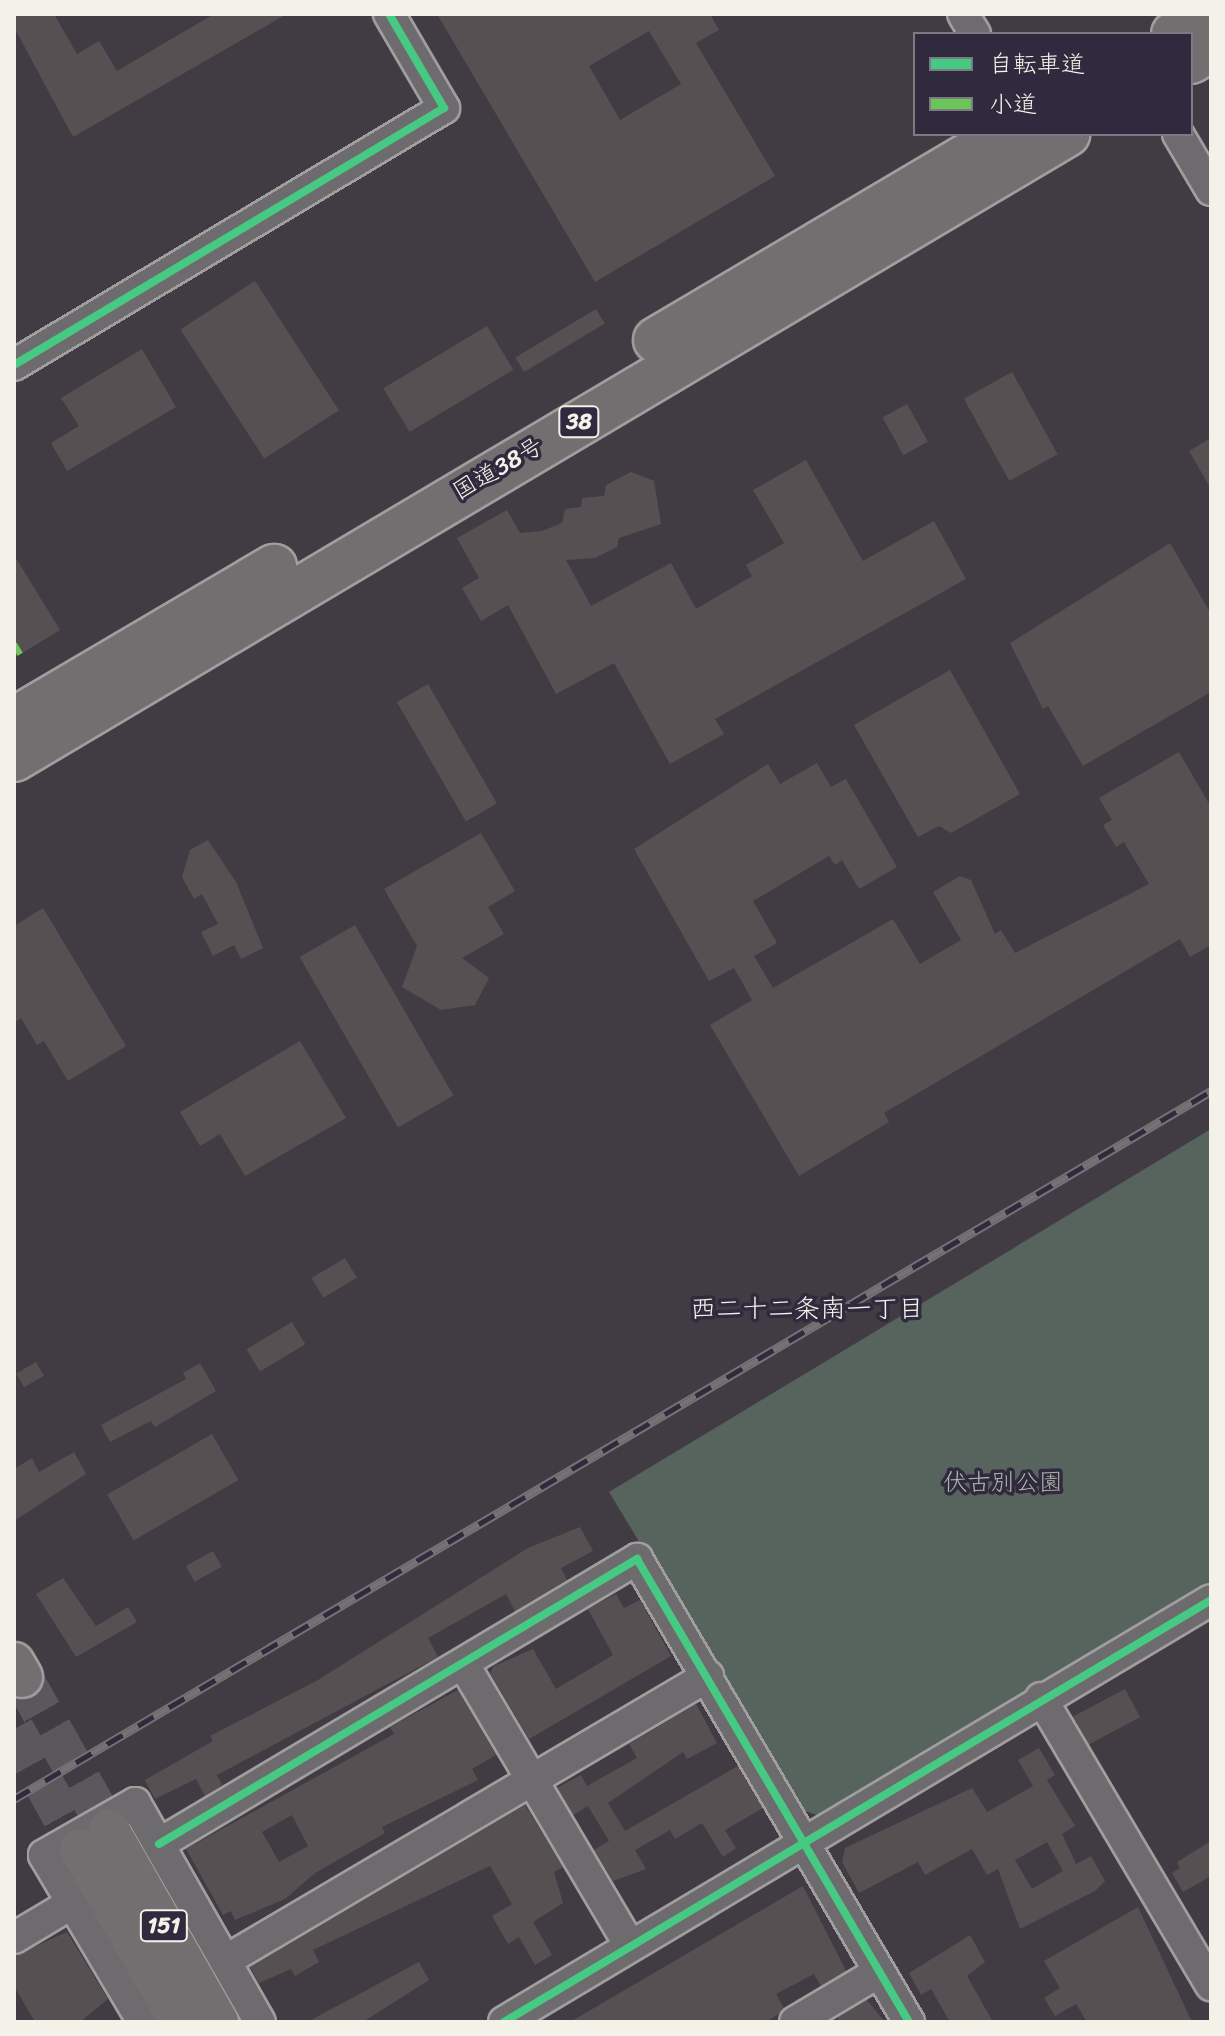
<!DOCTYPE html>
<html>
<head>
<meta charset="utf-8">
<style>
  body { margin:0 }
  #map { position:relative; width:1225px; height:2036px; overflow:hidden; background:#413c43; font-family:Sriracha,"Klee One",sans-serif }
  div>[style] { position:absolute }
  .green>* { inset:0; background:#57645d }
  .building>* { inset:0; background:#565053; transform-origin:0 0 }
  .major-tunnel>* { height:40px; margin-top:-20px; transform-origin:0; background:repeating-linear-gradient(90deg,#5c575c 0 40px,transparent 0 60px) }
  .roads { filter:drop-shadow(2px 0 #a19ea0) drop-shadow(-2px 0 #a19ea0) drop-shadow(0 2px #a19ea0) drop-shadow(0 -2px #a19ea0) }
  .minor>* { height:30px; margin:-15px; padding:0 15px; transform-origin:15px; border-radius:15px; background:#6e6b6e }
  .major>* { height:40px; margin:-20px; padding:0 20px; transform-origin:20px; border-radius:20px; background:#736f71 }
  .highway>* { height:44px; margin:-22px; padding:0 22px; transform-origin:22px; border-radius:22px; background:#736f71 }
  .rail>* { height:9px; margin-top:-4.5px; transform-origin:0; background:repeating-linear-gradient(90deg,#2f2a3d 0 18px,#757276 0 36px); box-sizing:border-box; border-block:2px solid #757276 }
  .quiet>* { height:6px; margin-top:-3px; transform-origin:0; background:repeating-linear-gradient(90deg,#6ac65a 0 12px,transparent 0 18px) }
  .cycleway>* { height:8px; margin:-4px; padding:0 4px; transform-origin:4px; border-radius:4px; background:#46c982 }
  span { translate:-50% -50%; white-space:nowrap; text-align:center; line-height:1.15; -webkit-text-stroke:7px #2f2a3d; paint-order:stroke }
  .shield-label span { padding:2px 6px; background:#2f2a3d; border:2px solid; border-radius:6px; -webkit-text-stroke-width:0 }
  .shield-label { font-size:22px; color:#f4f1e8; font-weight:700 }
  .street-label { font-size:24px; color:#f4f1e8 }
  .park-label { font-size:24px; color:#afb4ab }
  .neighbourhood-label { font-size:26px; color:#f4f1e8 }
  .frame { position:absolute; inset:0; border:16px solid #f4f1e8; pointer-events:none }
  .legend { position:absolute; left:913px; top:32px; width:280px; height:104px; box-sizing:border-box; background:#2f2a3d; border:2px solid #7e7a81; margin:0; padding:10px 14px; list-style:none; font-size:24px; color:#f4f1e8 }
  .legend li { display:flex; align-items:center; gap:16px; height:40px }
  .legend b { width:40px; border:2px solid #7e7a81 }
</style>
</head>
<body>
<div id="map">
  <div class="green">
    <div style="clip-path:polygon(1211px 1129px,1211px 1586px,826px 1818px,802px 1810px,609px 1492px)"></div>
  </div>
  <div class="building">
    <div style="clip-path:polygon(14px 14px,54px 14px,77px 54px,99px 41px,117px 71px,214px 14px,287px 14px,73px 137px,14px 27px)"></div>
    <div style="clip-path:polygon(evenodd,437px 14px,710px 14px,719px 30px,696px 43px,775px 176px,595px 282px,437px 14px,649px 31px,681px 84px,620px 120px,589px 66px,649px 31px)"></div>
    <div style="left:255px;top:281px;width:154px;height:89px;rotate:57deg"></div>
    <div style="left:596px;top:309px;width:17px;height:94px;rotate:59deg"></div>
    <div style="left:487px;top:326px;width:51px;height:121px;rotate:59deg"></div>
    <div style="clip-path:polygon(142px 349px,176px 407px,67px 471px,51px 443px,79px 426px,61px 398px)"></div>
    <div style="left:1012px;top:372px;width:94px;height:55px;rotate:61deg"></div>
    <div style="left:907px;top:404px;width:43px;height:28px;rotate:61deg"></div>
    <div style="clip-path:polygon(1211px 438px,1211px 489px,1189px 451px)"></div>
    <div style="clip-path:polygon(806px 460px,863px 561px,934px 521px,966px 579px,715px 719px,724px 734px,670px 764px,614px 663px,556px 694px,508px 605px,481px 621px,462px 588px,479px 578px,457px 538px,507px 510px,520px 533px,542px 531px,562px 523px,565px 509px,581px 507px,582px 498px,604px 496px,606px 485px,631px 472px,654px 481px,661px 524px,619px 538px,617px 547px,595px 558px,566px 560px,591px 606px,671px 563px,696px 609px,752px 576px,746px 565px,784px 543px,753px 490px)"></div>
    <div style="clip-path:polygon(1170px 543px,1211px 614px,1211px 692px,1083px 766px,1048px 706px,1043px 709px,1010px 643px)"></div>
    <div style="clip-path:polygon(14px 555px,60px 630px,14px 658px)"></div>
    <div style="clip-path:polygon(950px 670px,1020px 794px,951px 833px,939px 826px,918px 837px,854px 725px)"></div>
    <div style="left:428px;top:684px;width:138px;height:36px;rotate:60deg"></div>
    <div style="clip-path:polygon(1179px 752px,1211px 807px,1211px 945px,1190px 957px,1180px 939px,884px 1113px,889px 1122px,799px 1176px,710px 1025px,752px 1000px,734px 968px,709px 981px,634px 849px,768px 764px,780px 784px,817px 763px,831px 787px,846px 779px,897px 867px,859px 889px,842px 860px,835px 865px,829px 856px,753px 901px,777px 943px,754px 956px,773px 988px,893px 919px,920px 964px,961px 940px,933px 892px,960px 876px,971px 880px,995px 934px,1001px 930px,1015px 953px,1149px 884px,1124px 842px,1116px 847px,1103px 825px,1112px 820px,1099px 798px)"></div>
    <div style="clip-path:polygon(481px 833px,515px 891px,488px 907px,504px 934px,462px 958px,489px 978px,475px 1005px,441px 1010px,402px 987px,417px 946px,384px 889px)"></div>
    <div style="clip-path:polygon(208px 840px,236px 882px,263px 948px,241px 959px,234px 945px,213px 956px,201px 932px,218px 924px,202px 894px,194px 899px,182px 877px,190px 850px)"></div>
    <div style="clip-path:polygon(43px 908px,126px 1046px,68px 1081px,44px 1041px,37px 1045px,21px 1018px,14px 1023px,14px 926px)"></div>
    <div style="left:355px;top:925px;width:197px;height:64px;rotate:60deg"></div>
    <div style="clip-path:polygon(300px 1041px,346px 1118px,245px 1176px,220px 1134px,200px 1146px,180px 1112px)"></div>
    <div style="left:345px;top:1258px;width:23px;height:39px;rotate:59deg"></div>
    <div style="left:292px;top:1322px;width:26px;height:53px;rotate:59deg"></div>
    <div style="left:36px;top:1362px;width:16px;height:23px;rotate:60deg"></div>
    <div style="clip-path:polygon(200px 1363px,216px 1391px,155px 1427px,151px 1421px,110px 1442px,101px 1425px,186px 1379px,183px 1373px)"></div>
    <div style="left:212px;top:1434px;width:53px;height:121px;rotate:60deg"></div>
    <div style="clip-path:polygon(74px 1452px,86px 1474px,14px 1521px,14px 1469px,32px 1458px,39px 1472px)"></div>
    <div style="clip-path:polygon(580px 1527px,593px 1551px,561px 1568px,567px 1580px,515px 1611px,506px 1594px,428px 1638px,438px 1657px,217px 1775px,222px 1785px,205px 1796px,196px 1779px,155px 1799px,145px 1780px,213px 1741px,210px 1736px,318px 1680px,528px 1548px)"></div>
    <div style="left:213px;top:1551px;width:18px;height:31px;rotate:61deg"></div>
    <div style="clip-path:polygon(63px 1578px,96px 1626px,128px 1607px,137px 1622px,76px 1657px,36px 1594px)"></div>
    <div style="clip-path:polygon(616px 1594px,624px 1608px,640px 1600px,671px 1656px,529px 1739px,490px 1673px,494px 1666px,533px 1649px,556px 1689px,613px 1655px,588px 1609px)"></div>
    <div style="left:1125px;top:1689px;width:32px;height:59px;rotate:62deg"></div>
    <div style="clip-path:polygon(evenodd,458px 1690px,496px 1755px,472px 1769px,478px 1780px,382px 1827px,385px 1833px,315px 1873px,285px 1899px,235px 1920px,231px 1911px,223px 1915px,186px 1849px,394px 1734px,390px 1727px,458px 1690px,292px 1815px,308px 1846px,279px 1862px,262px 1832px,292px 1815px)"></div>
    <div style="clip-path:polygon(696px 1704px,717px 1743px,687px 1759px,683px 1752px,608px 1803px,625px 1831px,738px 1766px,763px 1808px,725px 1830px,736px 1848px,723px 1857px,702px 1823px,675px 1839px,670px 1830px,635px 1850px,646px 1869px,613px 1881px,594px 1850px,609px 1841px,588px 1806px,573px 1815px,557px 1788px,581px 1775px,587px 1786px,637px 1758px,629px 1744px)"></div>
    <div style="clip-path:polygon(evenodd,1039px 1748px,1055px 1775px,1047px 1780px,1075px 1826px,1062px 1834px,1076px 1864px,1091px 1856px,1105px 1881px,1095px 1891px,1020px 1929px,998px 1869px,987px 1875px,972px 1849px,925px 1875px,918px 1862px,859px 1893px,842px 1862px,845px 1848px,972px 1788px,987px 1812px,1033px 1786px,1018px 1760px,1039px 1748px,1047px 1842px,1063px 1871px,1032px 1889px,1015px 1860px,1047px 1842px)"></div>
    <div style="clip-path:polygon(525px 1805px,563px 1867px,554px 1872px,563px 1903px,533px 1922px,552px 1955px,535px 1965px,519px 1937px,508px 1944px,492px 1916px,512px 1904px,490px 1866px,313px 1950px,319px 1962px,295px 1976px,291px 1969px,259px 1983px,250px 1967px)"></div>
    <div style="clip-path:polygon(1211px 1841px,1211px 1876px,1183px 1892px,1172px 1873px,1180px 1868px,1177px 1862px)"></div>
    <div style="clip-path:polygon(803px 1886px,846px 1971px,821px 1986px,814px 1974px,776px 1994px,784px 2008px,779px 2014px,765px 2022px,570px 2022px)"></div>
    <div style="clip-path:polygon(1138px 1907px,1192px 2022px,1087px 2022px,1076px 2004px,1055px 2016px,1044px 1998px,1060px 1988px,1044px 1961px)"></div>
    <div style="clip-path:polygon(67px 1932px,108px 1999px,80px 2022px,35px 2022px,14px 1986px,14px 1956px)"></div>
    <div style="clip-path:polygon(970px 1935px,985px 1962px,967px 1976px,993px 2022px,950px 2022px,931px 1989px,921px 1995px,909px 1973px)"></div>
    <div style="clip-path:polygon(419px 1962px,429px 1980px,363px 2022px,307px 2022px)"></div>
    <div style="clip-path:polygon(867px 2000px,885px 2022px,838px 2022px,838px 2017px)"></div>
  </div>
  <div class="major-tunnel">
    <div style="left:22px;top:1677px;width:176px;rotate:60.4deg"></div>
    <div style="left:14px;top:1729px;width:137px;rotate:61.2deg"></div>
  </div>
  <div class="roads">
    <div class="minor">
      <div style="left:963px;top:14px;width:23px;rotate:59deg"></div>
      <div style="left:1178px;top:134px;width:65px;rotate:59.5deg"></div>
      <div style="left:14px;top:365px;width:501px;rotate:-30.87deg"></div>
      <div style="left:444px;top:108px;width:109px;rotate:-120.3deg"></div>
      <div style="left:464px;top:1665px;width:326px;rotate:59.4deg"></div>
      <div style="left:1041px;top:1698px;width:334px;rotate:59.4deg"></div>
      <div style="left:159px;top:1844px;width:557px;rotate:-30.8deg"></div>
      <div style="left:637px;top:1559px;width:537px;rotate:59.57deg"></div>
      <div style="left:14px;top:1938px;width:66px;rotate:-30.8deg"></div>
      <div style="left:225px;top:1961px;width:561px;rotate:-30.54deg"></div>
      <div style="left:143px;top:2022px;width:194px;rotate:-120.7deg"></div>
      <div style="left:44px;top:1855px;width:105px;rotate:-29.7deg"></div>
      <div style="left:135px;top:1803px;width:252px;rotate:60.3deg"></div>
      <div style="left:504px;top:2022px;width:823px;rotate:-30.83deg"></div>
      <div style="left:795px;top:2022px;width:98px;rotate:-30.8deg"></div>
    </div>
    <div class="major">
      <div style="left:14px;top:1663px;width:16px;rotate:60deg"></div>
      <div style="left:109px;top:1830px;width:221px;rotate:60.4deg"></div>
      <div style="left:80px;top:1849px;width:200px;rotate:60deg"></div>
    </div>
    <div class="highway">
      <div style="left:1174px;top:34px;width:39px;rotate:-31deg"></div>
      <div style="left:1191px;top:61px;width:23px;rotate:-31deg"></div>
      <div style="left:656px;top:340px;width:405px;rotate:-30.6deg"></div>
      <div style="left:14px;top:720px;width:302px;rotate:-30.5deg"></div>
      <div style="left:14px;top:759px;width:1225px;rotate:-30.69deg"></div>
    </div>
  </div>
  <div class="rail">
    <div style="left:14px;top:1799px;width:1391px;rotate:-30.6deg"></div>
  </div>
  <div class="quiet">
    <div style="left:14px;top:644px;width:17px;rotate:59deg"></div>
  </div>
  <div class="cycleway">
    <div style="left:14px;top:365px;width:501px;rotate:-30.87deg"></div>
    <div style="left:444px;top:108px;width:109px;rotate:-120.3deg"></div>
    <div style="left:159px;top:1844px;width:557px;rotate:-30.8deg"></div>
    <div style="left:637px;top:1559px;width:537px;rotate:59.57deg"></div>
    <div style="left:504px;top:2022px;width:823px;rotate:-30.83deg"></div>
  </div>
  <div class="shield-label">
    <span style="left:579px;top:422px">38</span>
    <span style="left:164px;top:1926px">151</span>
  </div>
  <div class="street-label">
    <span style="left:498px;top:469px;rotate:-30deg">国道38号</span>
  </div>
  <div class="park-label">
    <span style="left:1003px;top:1483px">伏古別公園</span>
  </div>
  <div class="neighbourhood-label">
    <span style="left:807px;top:1309px">西二十二条南一丁目</span>
  </div>
  <div class="frame"></div>
  <ul class="legend">
  <li><b style="height:10px;background:#46c982"></b>自転車道</li>
  <li><b style="height:10px;background:#6ac65a"></b>小道</li>
  </ul>
</div>
</body>
</html>
